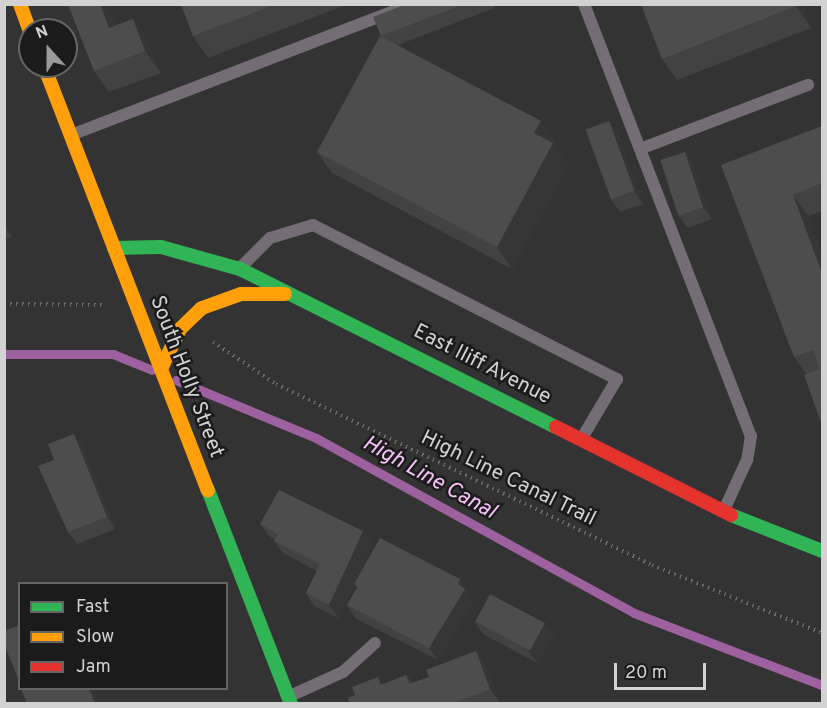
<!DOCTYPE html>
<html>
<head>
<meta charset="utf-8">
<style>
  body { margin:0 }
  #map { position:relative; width:827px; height:708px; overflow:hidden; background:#343334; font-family:Overpass,sans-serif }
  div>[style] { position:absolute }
  .stream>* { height:9px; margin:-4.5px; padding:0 4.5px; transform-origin:4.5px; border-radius:4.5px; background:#9e61a0 }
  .path>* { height:4px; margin-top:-2px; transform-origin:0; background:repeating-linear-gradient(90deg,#6f696f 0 1.5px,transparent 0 6px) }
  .lane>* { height:12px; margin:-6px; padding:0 6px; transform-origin:6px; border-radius:6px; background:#756d75 }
  .fast>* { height:14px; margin:-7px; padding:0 7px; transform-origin:7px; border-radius:7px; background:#30b455 }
  .slow>* { height:14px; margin:-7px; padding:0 7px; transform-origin:7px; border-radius:7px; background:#ff9f0a }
  .jam>* { height:14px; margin:-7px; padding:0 7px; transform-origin:7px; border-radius:7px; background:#e5322d }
  .wall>* { inset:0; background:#434243 }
  .shaded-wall>* { inset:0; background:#373637 }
  .building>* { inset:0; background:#4e4d4e; transform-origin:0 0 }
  span { translate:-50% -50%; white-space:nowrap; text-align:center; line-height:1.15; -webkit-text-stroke:5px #1c1b1c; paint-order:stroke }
  .street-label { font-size:21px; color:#d3d2d3 }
  .water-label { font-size:22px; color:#f6c2f8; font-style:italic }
  .frame { position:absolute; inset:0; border:6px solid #d3d2d3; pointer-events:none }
  .legend { position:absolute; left:18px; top:582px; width:210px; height:108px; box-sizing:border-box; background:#1c1b1c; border:2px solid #656465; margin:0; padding:8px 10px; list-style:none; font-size:18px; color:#d3d2d3 }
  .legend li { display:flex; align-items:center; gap:12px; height:30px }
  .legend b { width:30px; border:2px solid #656465 }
  .north { position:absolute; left:18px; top:18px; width:60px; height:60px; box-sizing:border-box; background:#1c1b1c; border:2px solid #656465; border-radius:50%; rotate:339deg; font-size:16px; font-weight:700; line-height:24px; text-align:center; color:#d3d2d3 }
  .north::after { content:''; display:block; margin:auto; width:21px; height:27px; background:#9b9a9b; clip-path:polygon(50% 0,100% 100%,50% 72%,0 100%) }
  .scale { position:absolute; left:614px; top:663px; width:92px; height:27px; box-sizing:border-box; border:3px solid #d3d2d3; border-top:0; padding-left:8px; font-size:18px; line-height:21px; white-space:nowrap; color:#d3d2d3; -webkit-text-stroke:4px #1c1b1c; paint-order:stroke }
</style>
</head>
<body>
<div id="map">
  <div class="stream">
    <div style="left:4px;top:354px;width:109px"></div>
    <div style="left:113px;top:354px;width:42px;rotate:22.3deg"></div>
    <div style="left:176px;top:380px;width:152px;rotate:22.5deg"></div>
    <div style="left:316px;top:438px;width:363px;rotate:28.8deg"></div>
    <div style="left:634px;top:613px;width:201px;rotate:21deg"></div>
  </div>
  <div class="path">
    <div style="left:4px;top:304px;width:100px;rotate:0.6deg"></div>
    <div style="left:213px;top:342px;width:76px;rotate:33.7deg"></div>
    <div style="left:276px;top:384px;width:417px;rotate:25.7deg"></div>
    <div style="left:652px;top:565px;width:183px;rotate:21.8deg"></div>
  </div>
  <div class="lane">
    <div style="left:584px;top:4px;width:463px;rotate:68.9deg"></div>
    <div style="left:751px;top:436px;width:24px;rotate:99deg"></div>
    <div style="left:747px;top:460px;width:55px;rotate:114.7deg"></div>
    <div style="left:71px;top:135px;width:365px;rotate:-21deg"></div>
    <div style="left:640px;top:149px;width:180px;rotate:-20.9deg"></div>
    <div style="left:241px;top:267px;width:41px;rotate:-45deg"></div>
    <div style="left:270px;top:238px;width:45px;rotate:-16.8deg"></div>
    <div style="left:313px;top:225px;width:341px;rotate:26.9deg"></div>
    <div style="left:617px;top:379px;width:69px;rotate:120.7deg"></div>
    <div style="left:290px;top:696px;width:58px;rotate:-24.4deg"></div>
    <div style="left:343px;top:672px;width:43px;rotate:-42.2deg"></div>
  </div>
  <div class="fast">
    <div style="left:114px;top:248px;width:47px;rotate:-1.2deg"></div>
    <div style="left:161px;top:247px;width:82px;rotate:15.6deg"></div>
    <div style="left:240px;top:269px;width:353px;rotate:26.6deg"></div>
    <div style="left:208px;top:490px;width:230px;rotate:68.8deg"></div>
    <div style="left:731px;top:515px;width:98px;rotate:21.6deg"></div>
  </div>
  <div class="slow">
    <div style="left:20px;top:4px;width:29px;rotate:70deg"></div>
    <div style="left:44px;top:66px;width:455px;rotate:68.9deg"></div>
    <div style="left:161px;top:369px;width:44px;rotate:-64.6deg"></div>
    <div style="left:180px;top:329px;width:30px;rotate:-44deg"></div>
    <div style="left:202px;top:308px;width:41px;rotate:-19.7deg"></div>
    <div style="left:241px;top:294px;width:44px"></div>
  </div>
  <div class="jam">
    <div style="left:556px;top:427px;width:196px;rotate:26.7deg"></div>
  </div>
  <div class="wall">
    <div style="clip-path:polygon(68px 4px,107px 4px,115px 25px,148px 40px,161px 73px,109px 92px,94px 71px)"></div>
    <div style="clip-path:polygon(181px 4px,348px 4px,208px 58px,193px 36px)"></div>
    <div style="clip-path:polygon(407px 4px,493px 4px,494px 8px,398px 45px,556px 142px,554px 144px,568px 165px,512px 269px,332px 173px,317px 152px,381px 36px)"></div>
    <div style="clip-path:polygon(641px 4px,802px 4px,811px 28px,677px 80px,662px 59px)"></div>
    <div style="clip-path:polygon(609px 121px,618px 134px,643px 204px,620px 212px,611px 200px)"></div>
    <div style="clip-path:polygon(822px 126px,822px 211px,808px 216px,822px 255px,822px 425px,806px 374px,794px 357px,721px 165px)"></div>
    <div style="clip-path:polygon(685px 152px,693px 165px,712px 219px,688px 228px,679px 216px)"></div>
    <div style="clip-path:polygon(4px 218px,12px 237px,4px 240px)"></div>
    <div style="clip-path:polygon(83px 446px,115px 529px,77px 544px,68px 532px,54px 460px)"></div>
    <div style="clip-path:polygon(260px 524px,372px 543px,338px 618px,314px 606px,306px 593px,317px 571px,283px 553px,274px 541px,275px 540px,269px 536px)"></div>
    <div style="clip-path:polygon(354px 584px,469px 592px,468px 593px,474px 601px,438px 660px,355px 618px,347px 605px,357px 588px)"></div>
    <div style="clip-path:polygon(474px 621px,545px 623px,554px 635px,537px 663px,483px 634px)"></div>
    <div style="clip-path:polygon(476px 651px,484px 663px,499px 701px,493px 704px,350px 704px,383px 684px,406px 675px,412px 683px,429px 677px)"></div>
  </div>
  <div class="shaded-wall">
    <div style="clip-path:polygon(100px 4px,107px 4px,124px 49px,109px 28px)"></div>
    <div style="clip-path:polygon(795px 4px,802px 4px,811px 28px,796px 6px)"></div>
    <div style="clip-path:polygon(133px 19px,148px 40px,161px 73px,145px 51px)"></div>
    <div style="clip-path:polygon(541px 121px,556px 142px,554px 144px,568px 165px,512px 269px,497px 247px,534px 133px)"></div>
    <div style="clip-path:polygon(609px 121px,618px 134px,643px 204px,634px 191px)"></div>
    <div style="clip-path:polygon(685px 152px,693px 165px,712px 219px,703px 207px)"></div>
    <div style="clip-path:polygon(793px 195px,808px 216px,822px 255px,822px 273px)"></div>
    <div style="clip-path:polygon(4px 218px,12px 237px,4px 227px)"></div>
    <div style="clip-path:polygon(74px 434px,83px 446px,115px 529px,107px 517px)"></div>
    <div style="clip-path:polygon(363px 531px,372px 543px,338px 618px,329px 605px)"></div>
    <div style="clip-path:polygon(460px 579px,469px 592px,468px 593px,474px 601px,438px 660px,429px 648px)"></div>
    <div style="clip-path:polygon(545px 623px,554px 635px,537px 663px,528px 650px)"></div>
    <div style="clip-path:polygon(476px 651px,484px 663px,499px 701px,490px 689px)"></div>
    <div style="clip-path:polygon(89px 688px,93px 688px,99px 704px,95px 704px)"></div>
  </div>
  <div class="building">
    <div style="clip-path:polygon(68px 4px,100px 4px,109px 28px,133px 19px,145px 51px,94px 71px)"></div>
    <div style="clip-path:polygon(181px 4px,276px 4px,193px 36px)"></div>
    <div style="clip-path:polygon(407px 4px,464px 4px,381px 36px,373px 17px)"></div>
    <div style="clip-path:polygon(641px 4px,795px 4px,796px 6px,662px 59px)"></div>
    <div style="clip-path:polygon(380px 36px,541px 121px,534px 133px,553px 143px,497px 247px,317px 152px)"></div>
    <div style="left:609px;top:121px;width:74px;height:25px;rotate:70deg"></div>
    <div style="clip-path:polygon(822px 126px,822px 183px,793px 195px,822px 273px,822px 425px,804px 375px,820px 369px,813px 350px,794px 357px,721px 165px)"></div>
    <div style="left:685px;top:152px;width:58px;height:26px;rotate:72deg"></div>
    <div style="clip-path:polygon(74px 434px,107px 517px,68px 532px,38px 466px,54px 460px,48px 444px)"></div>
    <div style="clip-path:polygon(279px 490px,363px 531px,329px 605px,306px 593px,320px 564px,274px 541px,278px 534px,260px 524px)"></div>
    <div style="clip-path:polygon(380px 538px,460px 579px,458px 584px,465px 589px,429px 648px,347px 605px,358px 586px,354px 584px)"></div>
    <div style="left:490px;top:594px;width:62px;height:31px;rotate:28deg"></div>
    <div style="clip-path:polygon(20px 625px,20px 683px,4px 644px,4px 631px)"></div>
    <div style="clip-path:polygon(476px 651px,490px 689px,451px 704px,350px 704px,348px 698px,355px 695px,352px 687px,378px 677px,381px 685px,406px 675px,409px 684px,429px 677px,426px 670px)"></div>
    <div style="clip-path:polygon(21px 688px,89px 688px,95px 704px,27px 704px)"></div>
  </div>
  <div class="street-label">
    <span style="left:482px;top:365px;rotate:27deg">East Iliff Avenue</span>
    <span style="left:186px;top:377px;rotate:69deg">South Holly Street</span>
    <span style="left:508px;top:479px;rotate:26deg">High Line Canal Trail</span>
  </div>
  <div class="water-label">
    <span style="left:429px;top:478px;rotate:29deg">High Line Canal</span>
  </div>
  <div class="frame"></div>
  <ul class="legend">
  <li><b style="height:8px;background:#30b455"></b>Fast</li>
  <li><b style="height:8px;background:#ff9f0a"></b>Slow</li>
  <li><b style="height:8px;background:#e5322d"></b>Jam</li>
  </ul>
  <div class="north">N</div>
  <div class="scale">20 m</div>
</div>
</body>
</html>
